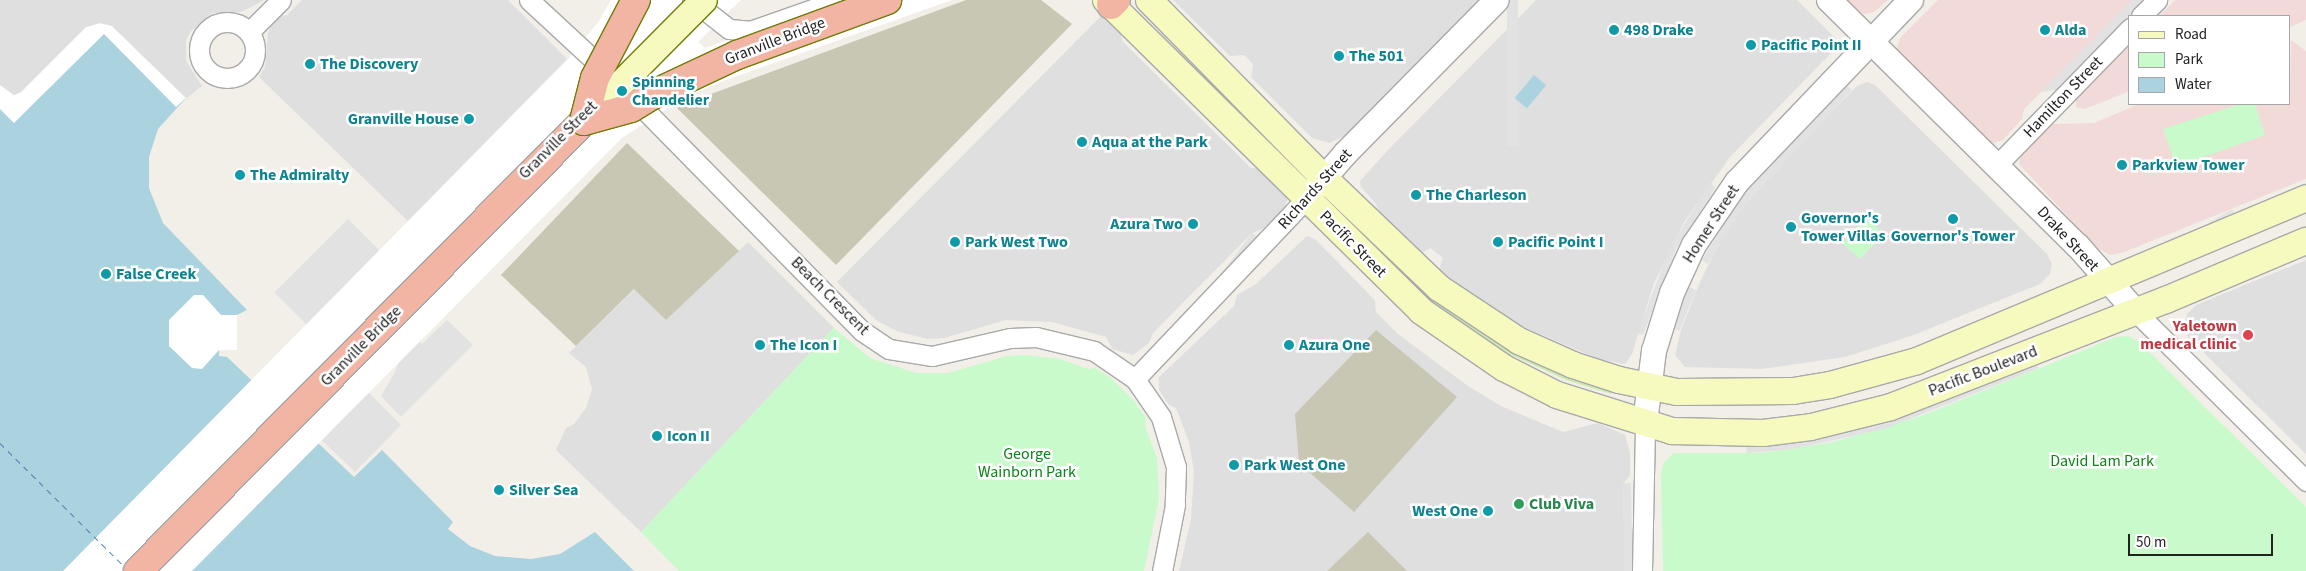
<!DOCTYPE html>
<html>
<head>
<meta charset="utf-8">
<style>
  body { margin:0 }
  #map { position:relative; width:2306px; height:571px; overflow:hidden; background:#f2efe9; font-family:"Source Sans 3",sans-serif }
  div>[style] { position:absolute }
  .residential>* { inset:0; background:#e0dfdf }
  .commercial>* { inset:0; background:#f2dad9 }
  .construction>* { inset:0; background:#c7c7b4 }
  .grass>* { inset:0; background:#cdebb0 }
  .park>* { inset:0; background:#c8facc }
  .parking>* { inset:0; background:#e2e2e2; transform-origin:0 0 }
  .water>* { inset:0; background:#aad3df; transform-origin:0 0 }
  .pier>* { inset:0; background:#fff }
  .ferry>* { height:1px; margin-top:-0.5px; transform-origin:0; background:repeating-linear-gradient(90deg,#4a7aab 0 6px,transparent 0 11px) }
  .roads { filter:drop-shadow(1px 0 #a9a9a9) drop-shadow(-1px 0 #a9a9a9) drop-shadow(0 1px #a9a9a9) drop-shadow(0 -1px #a9a9a9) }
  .minor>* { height:19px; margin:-9.5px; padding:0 9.5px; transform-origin:9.5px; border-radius:9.5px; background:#fff }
  .minor>.ring { margin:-9.5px; padding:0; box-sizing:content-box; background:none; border:19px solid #fff; border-radius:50% }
  .tertiary>* { height:24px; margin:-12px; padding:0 12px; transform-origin:12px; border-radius:12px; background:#fff }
  .secondary>* { height:26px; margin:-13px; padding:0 13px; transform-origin:13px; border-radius:13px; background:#f7fabf }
  .trunk>* { height:28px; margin:-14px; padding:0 14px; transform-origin:14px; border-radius:14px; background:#f2b4a3 }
  .bridges { filter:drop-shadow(1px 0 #707d05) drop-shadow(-1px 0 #707d05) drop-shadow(0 1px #707d05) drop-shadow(0 -1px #707d05) }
  .secondary-bridge>* { height:26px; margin:-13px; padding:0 13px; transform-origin:13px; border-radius:13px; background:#f7fabf }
  .trunk-bridge>* { height:28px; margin:-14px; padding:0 14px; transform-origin:14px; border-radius:14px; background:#f2b4a3 }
  .dots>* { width:14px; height:14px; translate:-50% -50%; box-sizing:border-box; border:2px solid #fff; border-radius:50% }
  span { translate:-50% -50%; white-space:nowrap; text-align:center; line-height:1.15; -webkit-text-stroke:5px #fff; paint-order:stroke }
  .culture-label { font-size:16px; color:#0d838f; font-weight:700 }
  .left { translate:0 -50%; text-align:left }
  .right { translate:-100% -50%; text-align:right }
  .street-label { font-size:16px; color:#222 }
  .health-label { font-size:16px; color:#be3a42; font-weight:700 }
  .park-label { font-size:16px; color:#0c8416 }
  .leisure-label { font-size:16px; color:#27864d; font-weight:700 }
  .legend { position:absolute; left:2128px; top:15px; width:162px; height:90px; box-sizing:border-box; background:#fff; border:1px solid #a7a7a7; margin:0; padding:6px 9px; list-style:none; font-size:15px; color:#222 }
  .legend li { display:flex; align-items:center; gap:10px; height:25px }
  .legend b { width:25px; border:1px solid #a7a7a7 }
  .scale { position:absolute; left:2128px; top:534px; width:145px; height:22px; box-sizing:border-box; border:2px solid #222; border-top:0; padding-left:6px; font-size:15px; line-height:18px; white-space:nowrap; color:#222; -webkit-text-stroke:4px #fff; paint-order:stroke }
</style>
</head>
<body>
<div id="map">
  <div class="residential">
    <div style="clip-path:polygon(0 0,263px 0,263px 1px,241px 12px,212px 13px,191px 31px,186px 40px,186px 61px,202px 86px,176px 107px,0 109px)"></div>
    <div style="clip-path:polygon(302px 0,508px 0,567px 59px,408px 221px,259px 77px,265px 67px,268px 33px,272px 22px,276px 17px,287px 15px)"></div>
    <div style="clip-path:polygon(1173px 0,1481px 0,1347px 135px,1329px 143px,1312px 138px,1251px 77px,1253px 64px,1244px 55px,1230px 56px)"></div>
    <div style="clip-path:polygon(1536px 0,1797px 0,1836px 39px,1834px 50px,1730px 157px,1684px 222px,1654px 283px,1632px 354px,1625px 364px,1598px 359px,1510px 321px,1438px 272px,1443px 258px,1430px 248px,1420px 254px,1384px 223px,1376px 204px,1361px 187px,1360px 181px,1388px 150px)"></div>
    <div style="clip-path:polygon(1103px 14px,1121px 31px,1122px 41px,1251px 168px,1261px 168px,1288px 198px,1283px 211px,1262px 229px,1252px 233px,1153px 333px,1149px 343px,1133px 355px,1112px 349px,1106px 337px,1052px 322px,1006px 320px,944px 338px,928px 339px,899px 332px,877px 321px,837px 282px)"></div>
    <div style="clip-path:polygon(1867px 82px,1875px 85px,2047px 254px,2052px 264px,2050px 274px,2040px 284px,1911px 336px,1845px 357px,1762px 369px,1685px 367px,1675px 355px,1681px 330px,1700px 282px,1724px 234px,1755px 191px,1780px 165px,1857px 86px)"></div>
    <div style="clip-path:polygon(1307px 236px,1315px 239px,1368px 293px,1375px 301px,1376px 312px,1398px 334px,1468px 386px,1501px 406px,1563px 432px,1598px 423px,1625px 435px,1630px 453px,1630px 475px,1623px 484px,1625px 571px,1179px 571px,1191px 519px,1194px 472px,1189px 442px,1176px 408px,1169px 405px,1159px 390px,1159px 377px,1234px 306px,1237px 295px,1256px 284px)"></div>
    <div style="clip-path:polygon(748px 242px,834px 328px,641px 532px,556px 450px,566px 428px,574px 424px,586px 408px,592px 389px,586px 367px,569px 353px,635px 289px,666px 320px)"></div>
    <div style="clip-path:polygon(2306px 260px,2306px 454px,2188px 337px,2184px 325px,2187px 314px,2196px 305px)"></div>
  </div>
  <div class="commercial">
    <div style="clip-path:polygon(1844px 0,1888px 0,1874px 12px,1865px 14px,1857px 12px)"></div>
    <div style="clip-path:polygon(1938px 0,2132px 0,2024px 109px,2022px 119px,2003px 140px,1994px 143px,1990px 142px,1897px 49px,1900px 38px)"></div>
    <div style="clip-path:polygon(2175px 0,2306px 0,2306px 20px,2290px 27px,2290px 16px,2159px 16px)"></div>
    <div style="clip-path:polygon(2291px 40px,2306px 51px,2306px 179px,2124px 252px,2110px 255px,2096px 247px,2019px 164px,2021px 152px,2053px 124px,2094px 123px,2139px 104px,2290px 104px)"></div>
    <div style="clip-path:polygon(2130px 45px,2130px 91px,2085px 109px,2076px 107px,2076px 100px)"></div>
  </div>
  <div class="construction">
    <div style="clip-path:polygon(966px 0,1041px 0,1072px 24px,836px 265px,676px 107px)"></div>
    <div style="clip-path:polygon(627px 143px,739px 251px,666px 320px,634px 289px,576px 346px,501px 275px)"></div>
    <div style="clip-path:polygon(1376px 330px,1457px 397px,1354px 512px,1299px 463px,1295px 414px)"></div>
    <div style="clip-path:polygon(1368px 532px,1407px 571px,1327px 571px)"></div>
  </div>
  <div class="grass">
    <div style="clip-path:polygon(1346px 218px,1613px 392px,1611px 394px,1566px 380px,1463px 333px,1344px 221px)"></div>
  </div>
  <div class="park">
    <div style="clip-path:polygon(2240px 104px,2255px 104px,2265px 135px,2176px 167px,2163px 129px)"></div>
    <div style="clip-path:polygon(1868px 219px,1884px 234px,1860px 259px,1843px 244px,1853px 230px)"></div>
    <div style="clip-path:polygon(834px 328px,870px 358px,916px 373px,948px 373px,1007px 356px,1026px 355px,1060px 359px,1088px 369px,1095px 368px,1111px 378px,1134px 401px,1146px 418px,1145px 426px,1157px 458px,1159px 499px,1144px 571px,679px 571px,641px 532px)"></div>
    <div style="clip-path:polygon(2128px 336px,2138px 341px,2306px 507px,2306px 571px,1663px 571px,1661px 472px,1664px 462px,1674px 453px,1762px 453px,1834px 442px,1924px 415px,2116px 337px)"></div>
  </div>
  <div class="parking">
    <div style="left:1507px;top:0;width:11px;height:146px"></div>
    <div style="clip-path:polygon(2132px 0,2151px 0,2135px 16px,2130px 16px,2130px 22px,2064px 89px,2041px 92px)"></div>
    <div style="clip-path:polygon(1847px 86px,1852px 90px,1741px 210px,1708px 264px,1702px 260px,1743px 195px)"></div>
    <div style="clip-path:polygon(1710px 183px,1716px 187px,1676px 249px,1643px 335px,1637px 334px,1670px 247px)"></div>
    <div style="left:2232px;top:209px;width:6px;height:77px;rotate:59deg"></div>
    <div style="left:348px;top:219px;width:66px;height:104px;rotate:45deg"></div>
    <div style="left:1252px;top:233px;width:5px;height:83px;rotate:37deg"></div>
    <div style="left:1689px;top:287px;width:8px;height:44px;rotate:23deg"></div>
    <div style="clip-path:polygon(447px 320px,473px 345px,401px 417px,381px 396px,395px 372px,412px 333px,422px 344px)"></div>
    <div style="clip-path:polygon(2036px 362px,2039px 368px,1884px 429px,1793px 449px,1747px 453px,1746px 445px)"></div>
    <div style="clip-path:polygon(341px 365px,401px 425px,355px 472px,260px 381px)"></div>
    <div style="left:1631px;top:483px;width:88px;height:8px;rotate:89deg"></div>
  </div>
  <div class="water">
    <div style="clip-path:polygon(100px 23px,112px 26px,186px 98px,158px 129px,149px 157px,149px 188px,163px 223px,247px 310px,237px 315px,221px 315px,219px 356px,227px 357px,354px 477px,382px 450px,453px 522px,448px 529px,470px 546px,495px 556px,531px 559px,560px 554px,595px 532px,634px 571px,0 571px,0 85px,14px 95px,21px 92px,86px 27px)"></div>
    <div style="left:1534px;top:75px;width:16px;height:30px;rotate:40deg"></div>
  </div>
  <div class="pier">
    <div style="clip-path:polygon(611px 0,741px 0,698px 42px,705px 48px,840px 0,952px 0,726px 80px,685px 97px,622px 138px,192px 571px,63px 571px,569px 58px,599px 21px)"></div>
    <div style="clip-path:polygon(100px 23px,112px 26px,186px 98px,176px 107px,104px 34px,14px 123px,0 109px,0 85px,14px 95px,21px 92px,86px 27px)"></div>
    <div style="clip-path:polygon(194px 295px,203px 295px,221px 315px,237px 315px,237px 350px,219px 350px,202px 369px,192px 368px,169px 346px,169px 320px)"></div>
  </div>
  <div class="ferry">
    <div style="left:0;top:443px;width:176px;rotate:44.8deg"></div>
  </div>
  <div class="roads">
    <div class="minor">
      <div style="left:529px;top:0;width:109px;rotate:42.8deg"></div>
      <div style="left:692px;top:0;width:47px;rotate:38.1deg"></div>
      <div style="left:729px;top:29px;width:21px;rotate:5deg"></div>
      <div style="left:750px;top:31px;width:93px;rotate:-19.4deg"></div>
      <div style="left:2141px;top:16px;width:23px;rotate:-45deg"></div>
      <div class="ring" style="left:199px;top:22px;width:37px;height:37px"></div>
      <div style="left:249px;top:32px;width:45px;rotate:-45deg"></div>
      <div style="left:630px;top:95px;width:331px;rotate:45.5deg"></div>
      <div style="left:862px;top:331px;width:32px;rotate:34deg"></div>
      <div style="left:889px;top:349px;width:44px;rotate:9.2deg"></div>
      <div style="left:932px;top:356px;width:80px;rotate:-13deg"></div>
      <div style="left:1010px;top:338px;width:26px;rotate:-2deg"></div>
      <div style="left:1036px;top:337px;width:60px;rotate:13.6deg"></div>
      <div style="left:1094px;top:351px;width:50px;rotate:34.3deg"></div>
      <div style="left:1135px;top:379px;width:46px;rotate:55.6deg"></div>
      <div style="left:1161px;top:417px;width:52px;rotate:73.3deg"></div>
      <div style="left:1176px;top:467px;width:38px;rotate:92deg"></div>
      <div style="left:1175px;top:505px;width:67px;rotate:101.1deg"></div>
      <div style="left:1997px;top:165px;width:191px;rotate:-45.8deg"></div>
      <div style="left:2136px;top:312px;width:240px;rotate:44.8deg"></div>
      <div style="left:1135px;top:379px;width:248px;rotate:-46.5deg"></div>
      <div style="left:1642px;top:571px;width:148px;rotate:-88.8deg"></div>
    </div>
    <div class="tertiary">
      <div style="left:1829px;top:0;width:350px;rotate:44.7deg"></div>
      <div style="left:2078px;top:246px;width:88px;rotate:48.7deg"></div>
      <div style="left:1312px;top:192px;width:50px;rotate:-49deg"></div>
      <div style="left:1345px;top:154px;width:216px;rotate:-45.4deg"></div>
      <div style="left:1645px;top:423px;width:73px;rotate:-82.9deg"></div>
      <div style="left:1654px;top:351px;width:61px;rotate:-72.8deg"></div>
      <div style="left:1672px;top:293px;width:53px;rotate:-65.4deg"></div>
      <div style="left:1694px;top:245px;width:76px;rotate:-55.7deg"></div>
      <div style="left:1737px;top:182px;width:252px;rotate:-46.3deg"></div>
    </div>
    <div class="secondary">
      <div style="left:1106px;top:0;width:443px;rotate:44.6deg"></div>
      <div style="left:1421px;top:311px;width:101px;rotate:34.5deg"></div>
      <div style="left:1504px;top:368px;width:59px;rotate:27deg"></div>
      <div style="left:1557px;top:395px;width:121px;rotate:17.4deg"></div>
      <div style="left:1672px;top:431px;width:91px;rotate:1.3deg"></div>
      <div style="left:1763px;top:433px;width:48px;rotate:-7.1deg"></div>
      <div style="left:1811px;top:427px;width:82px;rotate:-14deg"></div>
      <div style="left:1891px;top:407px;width:295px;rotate:-21.3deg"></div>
      <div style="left:2166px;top:300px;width:152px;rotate:-22.9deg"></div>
      <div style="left:1149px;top:0;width:250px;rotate:45.5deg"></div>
      <div style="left:1324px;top:178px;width:159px;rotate:43.7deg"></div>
      <div style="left:1439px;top:288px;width:96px;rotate:33.5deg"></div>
      <div style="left:1519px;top:341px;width:59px;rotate:24deg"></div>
      <div style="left:1573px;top:365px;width:48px;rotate:18.1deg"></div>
      <div style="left:1619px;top:380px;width:59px;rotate:11.7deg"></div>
      <div style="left:1677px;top:392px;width:116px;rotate:-0.5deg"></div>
      <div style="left:1793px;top:391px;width:37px;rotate:-9deg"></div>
      <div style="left:1830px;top:385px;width:90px;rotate:-15.4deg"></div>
      <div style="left:1917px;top:361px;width:422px;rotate:-22.7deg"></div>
    </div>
    <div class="trunk">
      <div style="left:1111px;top:5px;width:7px;rotate:-45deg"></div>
      <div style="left:138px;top:571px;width:634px;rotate:-45.26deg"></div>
    </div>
  </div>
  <div class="bridges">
    <div class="secondary-bridge">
      <div style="left:584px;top:121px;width:170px;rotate:-45.2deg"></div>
    </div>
    <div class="trunk-bridge">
      <div style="left:584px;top:121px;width:49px;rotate:-15.5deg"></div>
      <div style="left:631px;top:108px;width:27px;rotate:-31deg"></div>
      <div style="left:654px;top:94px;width:92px;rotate:-25.2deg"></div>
      <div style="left:737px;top:55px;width:160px;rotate:-20.1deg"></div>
      <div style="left:584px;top:121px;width:44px;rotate:-75.7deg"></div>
      <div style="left:595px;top:78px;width:88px;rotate:-62.3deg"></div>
    </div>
  </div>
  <div class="dots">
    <div style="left:1614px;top:30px;background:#0f9aa8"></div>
    <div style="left:2045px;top:30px;background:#0f9aa8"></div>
    <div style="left:1751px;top:45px;background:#0f9aa8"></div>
    <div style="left:1339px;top:56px;background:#0f9aa8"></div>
    <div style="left:310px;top:64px;background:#0f9aa8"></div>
    <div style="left:622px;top:91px;background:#0f9aa8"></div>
    <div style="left:469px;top:119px;background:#0f9aa8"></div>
    <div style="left:1082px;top:142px;background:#0f9aa8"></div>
    <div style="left:2122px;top:165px;background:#0f9aa8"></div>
    <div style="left:240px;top:175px;background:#0f9aa8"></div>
    <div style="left:1416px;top:195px;background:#0f9aa8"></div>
    <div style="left:1953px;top:219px;background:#0f9aa8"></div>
    <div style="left:1193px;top:224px;background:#0f9aa8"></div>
    <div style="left:1791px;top:227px;background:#0f9aa8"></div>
    <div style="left:955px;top:242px;background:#0f9aa8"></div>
    <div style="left:1498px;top:242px;background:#0f9aa8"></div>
    <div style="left:106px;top:274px;background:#0f9aa8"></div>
    <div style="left:2248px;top:335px;background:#e0444e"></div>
    <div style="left:760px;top:345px;background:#0f9aa8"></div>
    <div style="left:1289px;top:345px;background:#0f9aa8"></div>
    <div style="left:657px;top:436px;background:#0f9aa8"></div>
    <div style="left:1234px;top:465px;background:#0f9aa8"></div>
    <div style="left:499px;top:490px;background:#0f9aa8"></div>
    <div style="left:1519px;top:504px;background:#2e9e5b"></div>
    <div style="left:1488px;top:511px;background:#0f9aa8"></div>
  </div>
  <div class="culture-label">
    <span class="left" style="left:1624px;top:30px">498 Drake</span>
    <span class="left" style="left:2055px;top:30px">Alda</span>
    <span class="left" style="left:1761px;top:45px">Pacific Point II</span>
    <span class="left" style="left:1349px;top:56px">The 501</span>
    <span class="left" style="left:320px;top:64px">The Discovery</span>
    <span class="left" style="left:632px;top:91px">Spinning<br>Chandelier</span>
    <span class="right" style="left:459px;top:119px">Granville House</span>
    <span class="left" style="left:1092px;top:142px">Aqua at the Park</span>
    <span class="left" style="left:2132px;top:165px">Parkview Tower</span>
    <span class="left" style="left:250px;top:175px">The Admiralty</span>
    <span class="left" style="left:1426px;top:195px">The Charleson</span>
    <span class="left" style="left:1801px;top:227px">Governor's<br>Tower Villas</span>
    <span class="right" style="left:1183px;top:224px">Azura Two</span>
    <span style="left:1953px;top:236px">Governor's Tower</span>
    <span class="left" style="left:965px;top:242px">Park West Two</span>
    <span class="left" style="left:1508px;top:242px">Pacific Point I</span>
    <span class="left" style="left:116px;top:274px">False Creek</span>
    <span class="left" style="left:770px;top:345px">The Icon I</span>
    <span class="left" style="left:1299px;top:345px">Azura One</span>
    <span class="left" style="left:667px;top:436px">Icon II</span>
    <span class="left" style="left:1244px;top:465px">Park West One</span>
    <span class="left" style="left:509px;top:490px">Silver Sea</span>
    <span class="right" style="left:1478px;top:511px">West One</span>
  </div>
  <div class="street-label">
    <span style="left:775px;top:41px;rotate:-21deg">Granville Bridge</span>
    <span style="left:2063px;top:97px;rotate:-46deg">Hamilton Street</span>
    <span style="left:558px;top:140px;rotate:-45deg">Granville Street</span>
    <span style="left:1315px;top:189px;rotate:-48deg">Richards Street</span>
    <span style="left:1711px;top:224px;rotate:-57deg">Homer Street</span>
    <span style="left:2068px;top:239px;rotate:47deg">Drake Street</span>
    <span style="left:1353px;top:244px;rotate:45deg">Pacific Street</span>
    <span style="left:830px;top:296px;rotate:45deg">Beach Crescent</span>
    <span style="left:361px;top:346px;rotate:-45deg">Granville Bridge</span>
    <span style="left:1983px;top:371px;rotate:-21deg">Pacific Boulevard</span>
  </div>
  <div class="health-label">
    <span class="right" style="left:2237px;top:335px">Yaletown<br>medical clinic</span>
  </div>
  <div class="park-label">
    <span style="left:1027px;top:463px">George<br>Wainborn Park</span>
    <span style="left:2102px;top:461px">David Lam Park</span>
  </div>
  <div class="leisure-label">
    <span class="left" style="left:1529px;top:504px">Club Viva</span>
  </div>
  <ul class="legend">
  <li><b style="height:6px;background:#f7fabf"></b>Road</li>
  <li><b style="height:14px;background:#c8facc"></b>Park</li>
  <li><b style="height:14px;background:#aad3df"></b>Water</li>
  </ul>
  <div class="scale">50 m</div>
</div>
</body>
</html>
